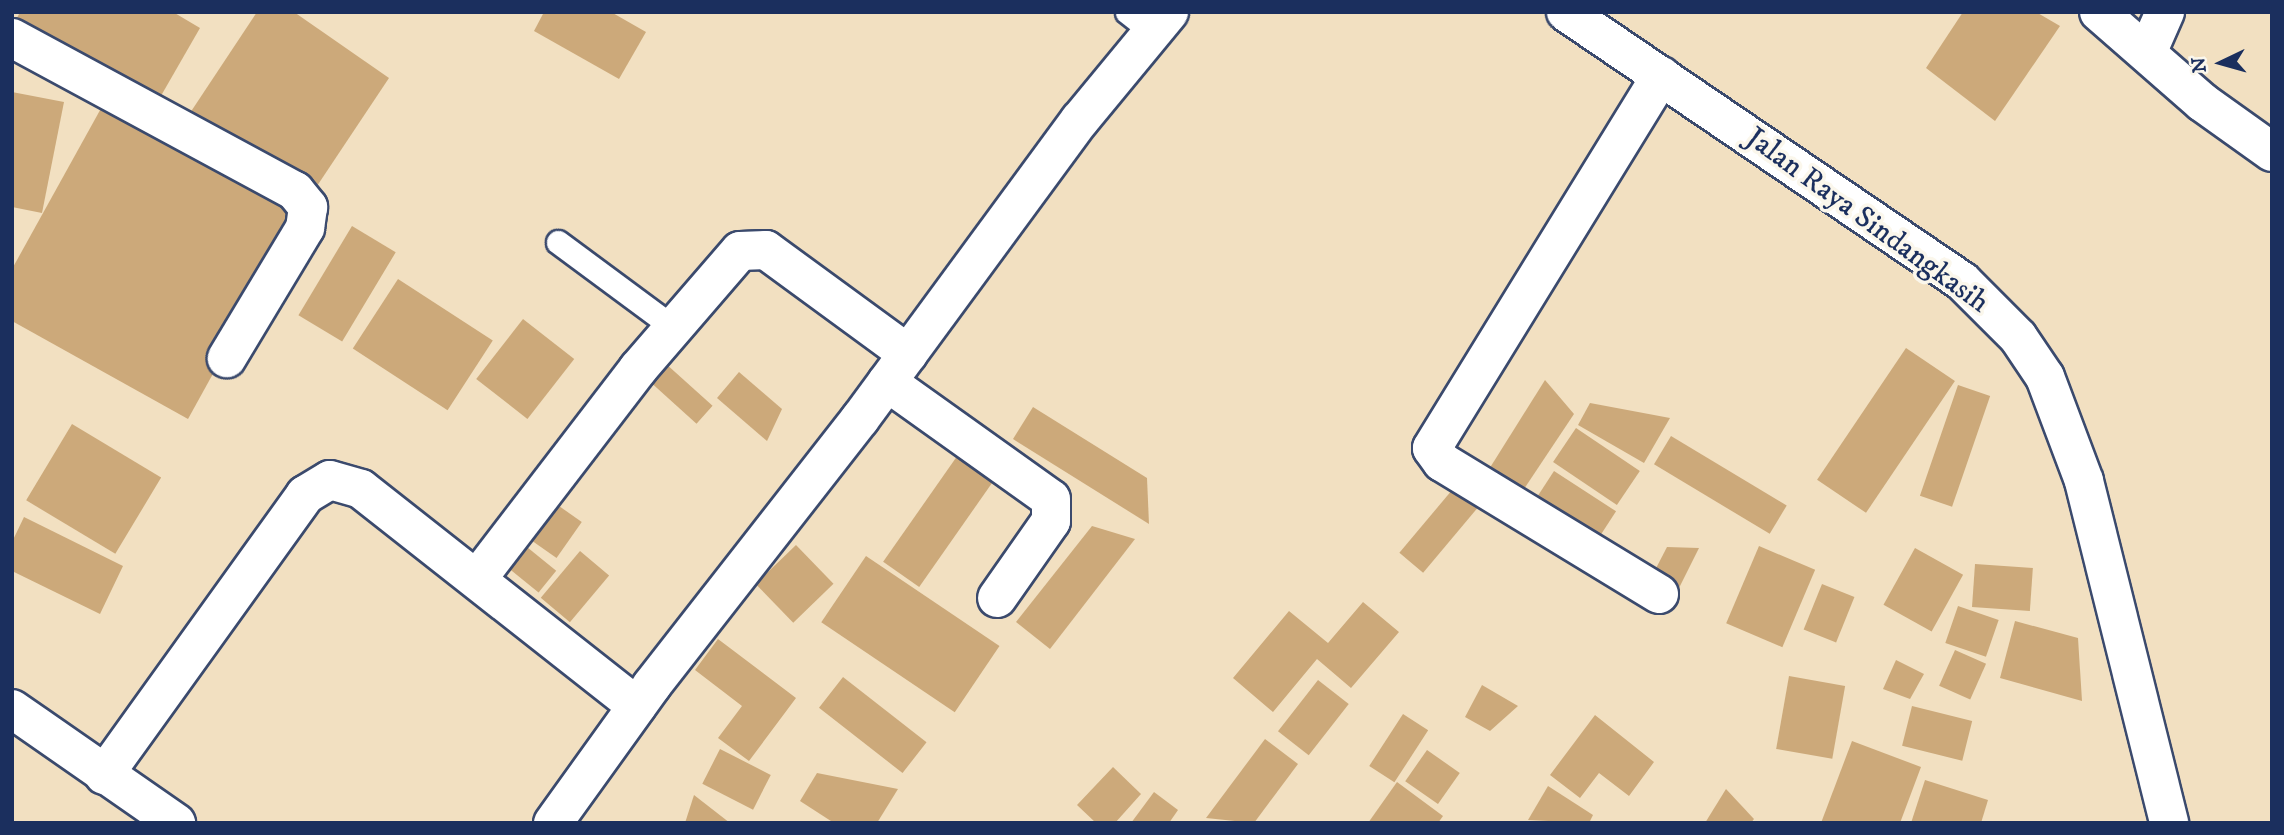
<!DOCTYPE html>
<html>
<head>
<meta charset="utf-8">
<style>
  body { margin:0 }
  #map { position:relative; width:2284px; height:835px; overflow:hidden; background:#f2e0c1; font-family:"IM FELL DW Pica",serif }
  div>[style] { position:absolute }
  .building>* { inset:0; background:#cca97a; transform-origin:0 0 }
  .roads { filter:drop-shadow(2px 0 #3b4a6d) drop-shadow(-2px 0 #3b4a6d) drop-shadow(0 2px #3b4a6d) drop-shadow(0 -2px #3b4a6d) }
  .lane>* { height:23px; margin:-11.5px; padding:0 11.5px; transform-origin:11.5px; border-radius:11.5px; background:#fff }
  .street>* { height:38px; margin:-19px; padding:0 19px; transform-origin:19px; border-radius:19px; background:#fff }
  .secondary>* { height:38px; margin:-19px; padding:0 19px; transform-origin:19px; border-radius:19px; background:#fff }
  .highway>* { height:38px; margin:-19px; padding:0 19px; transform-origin:19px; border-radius:19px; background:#fff }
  span { translate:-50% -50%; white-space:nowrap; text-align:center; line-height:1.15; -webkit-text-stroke:7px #fbf7ec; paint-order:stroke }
  .street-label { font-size:30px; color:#1b2f5e }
  .frame { position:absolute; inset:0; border:14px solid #1b2f5e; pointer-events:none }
  .north { position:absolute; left:2186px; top:28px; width:70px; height:70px; -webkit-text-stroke:5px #fbf7ec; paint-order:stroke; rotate:265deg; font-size:19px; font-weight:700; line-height:28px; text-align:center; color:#1b2f5e }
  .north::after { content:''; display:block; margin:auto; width:24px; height:32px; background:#1b2f5e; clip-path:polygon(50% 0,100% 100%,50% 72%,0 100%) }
</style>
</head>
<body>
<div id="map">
  <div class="building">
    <div style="clip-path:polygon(20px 12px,173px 12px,200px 28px,158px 101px,17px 18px)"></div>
    <div style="clip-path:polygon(257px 12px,294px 12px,389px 78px,311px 195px,190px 113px)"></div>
    <div style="clip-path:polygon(544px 12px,611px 12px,646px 32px,619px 79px,534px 31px)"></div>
    <div style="clip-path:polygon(1963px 12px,2036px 12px,2060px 26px,1995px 121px,1926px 68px)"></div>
    <div style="clip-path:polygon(12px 92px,64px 102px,42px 213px,12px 207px)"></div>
    <div style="clip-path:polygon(104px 103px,301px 214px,188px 419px,12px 321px,12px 269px)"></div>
    <div style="left:352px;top:226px;width:51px;height:104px;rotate:31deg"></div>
    <div style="left:398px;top:279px;width:113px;height:83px;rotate:33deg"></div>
    <div style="left:523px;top:319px;width:65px;height:76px;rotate:38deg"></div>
    <div style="left:1906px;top:348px;width:59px;height:159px;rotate:34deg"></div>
    <div style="left:665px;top:363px;width:64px;height:24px;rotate:42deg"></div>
    <div style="clip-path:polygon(739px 372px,782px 409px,767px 441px,717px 398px)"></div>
    <div style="clip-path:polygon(1545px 380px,1574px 414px,1520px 495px,1486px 474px)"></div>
    <div style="left:1958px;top:385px;width:34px;height:117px;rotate:19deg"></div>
    <div style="clip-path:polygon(1590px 403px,1670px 418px,1644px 463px,1578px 425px)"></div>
    <div style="clip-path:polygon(1033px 407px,1147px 478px,1149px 524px,1013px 439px)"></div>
    <div style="left:72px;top:424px;width:104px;height:89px;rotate:31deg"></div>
    <div style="left:1576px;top:428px;width:77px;height:41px;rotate:34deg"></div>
    <div style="left:1671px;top:436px;width:135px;height:33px;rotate:31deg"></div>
    <div style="left:960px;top:452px;width:44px;height:134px;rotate:35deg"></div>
    <div style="left:1554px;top:471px;width:74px;height:43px;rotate:33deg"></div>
    <div style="left:1463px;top:477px;width:31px;height:99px;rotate:40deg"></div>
    <div style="left:549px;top:499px;width:40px;height:44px;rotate:35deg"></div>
    <div style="clip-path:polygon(24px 517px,123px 566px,100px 614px,12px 571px,12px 542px)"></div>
    <div style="clip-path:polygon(1092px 526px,1135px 539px,1050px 649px,1016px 622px)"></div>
    <div style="left:522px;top:543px;width:44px;height:28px;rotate:39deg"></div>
    <div style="left:796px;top:545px;width:54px;height:56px;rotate:46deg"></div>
    <div style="left:1759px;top:546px;width:61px;height:84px;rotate:23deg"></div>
    <div style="clip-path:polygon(1667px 547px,1699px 548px,1678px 590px,1652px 576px)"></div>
    <div style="left:1915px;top:548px;width:55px;height:65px;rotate:29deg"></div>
    <div style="left:580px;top:551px;width:38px;height:61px;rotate:40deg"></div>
    <div style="left:866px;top:556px;width:161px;height:80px;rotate:34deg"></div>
    <div style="left:1975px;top:564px;width:58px;height:43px;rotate:4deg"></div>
    <div style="left:1822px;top:584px;width:35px;height:49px;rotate:22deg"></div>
    <div style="clip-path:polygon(1363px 602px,1399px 632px,1351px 688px,1317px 659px,1273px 712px,1233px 678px,1289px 611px,1328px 643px)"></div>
    <div style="left:1958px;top:606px;width:43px;height:39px;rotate:19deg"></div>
    <div style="clip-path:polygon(2015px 621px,2078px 638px,2082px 701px,2000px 678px)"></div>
    <div style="clip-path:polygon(718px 639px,796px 698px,749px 761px,718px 738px,742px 706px,695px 670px)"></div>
    <div style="left:1955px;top:650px;width:34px;height:39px;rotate:24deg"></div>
    <div style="clip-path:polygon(1896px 660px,1924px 674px,1910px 699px,1883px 689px)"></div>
    <div style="left:1789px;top:676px;width:57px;height:74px;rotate:10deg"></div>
    <div style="left:843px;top:677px;width:106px;height:39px;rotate:38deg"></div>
    <div style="left:1318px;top:680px;width:39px;height:65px;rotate:38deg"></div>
    <div style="clip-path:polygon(1482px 685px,1518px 706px,1490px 731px,1465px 717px)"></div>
    <div style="left:1912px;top:706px;width:62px;height:41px;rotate:14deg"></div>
    <div style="left:1403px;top:714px;width:30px;height:62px;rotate:33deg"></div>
    <div style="clip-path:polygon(1595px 715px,1654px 762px,1629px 796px,1599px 773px,1580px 798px,1550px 775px)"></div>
    <div style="clip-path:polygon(1265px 739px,1298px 764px,1254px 823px,1206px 818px)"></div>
    <div style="clip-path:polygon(1852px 741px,1921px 767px,1900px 823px,1821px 823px)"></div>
    <div style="left:720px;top:749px;width:57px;height:39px;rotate:27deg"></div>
    <div style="left:1427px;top:750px;width:40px;height:38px;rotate:35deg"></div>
    <div style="clip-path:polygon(1113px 767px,1141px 794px,1115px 823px,1096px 823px,1077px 805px)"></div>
    <div style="clip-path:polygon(817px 773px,898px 789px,877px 823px,834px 823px,800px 801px)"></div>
    <div style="clip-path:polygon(1925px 780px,1988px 800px,1981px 823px,1911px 823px)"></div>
    <div style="clip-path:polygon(1397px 782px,1443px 816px,1438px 823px,1368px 823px)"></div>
    <div style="clip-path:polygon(1548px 786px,1593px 815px,1589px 823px,1528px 820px)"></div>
    <div style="clip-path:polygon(1726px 789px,1754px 819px,1751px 823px,1705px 823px)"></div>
    <div style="clip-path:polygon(1154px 792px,1178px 810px,1169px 823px,1131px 823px)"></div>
    <div style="clip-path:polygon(694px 795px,730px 823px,685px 823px)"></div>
  </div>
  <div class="roads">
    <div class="lane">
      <div style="left:1127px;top:12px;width:33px;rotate:38deg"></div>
      <div style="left:558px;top:242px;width:143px;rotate:36.5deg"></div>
    </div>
    <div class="street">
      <div style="left:2099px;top:12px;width:137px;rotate:41.1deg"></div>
      <div style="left:2202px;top:102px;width:86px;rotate:35.5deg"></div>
      <div style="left:12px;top:38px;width:322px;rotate:28.4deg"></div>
      <div style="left:295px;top:191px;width:21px;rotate:51deg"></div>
      <div style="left:308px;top:207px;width:21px;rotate:98deg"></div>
      <div style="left:305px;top:228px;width:152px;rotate:121deg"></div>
      <div style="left:2147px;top:53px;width:45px;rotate:-66.3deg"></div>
      <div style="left:887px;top:382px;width:201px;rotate:35.5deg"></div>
      <div style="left:1051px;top:499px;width:22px;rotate:90deg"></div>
      <div style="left:1051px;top:521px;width:94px;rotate:125deg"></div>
      <div style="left:477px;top:579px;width:265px;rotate:-52.5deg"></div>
      <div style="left:638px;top:369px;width:156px;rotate:-49.2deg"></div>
      <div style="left:740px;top:251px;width:26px;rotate:-2deg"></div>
      <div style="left:766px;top:250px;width:176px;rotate:36.2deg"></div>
      <div style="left:1659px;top:594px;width:254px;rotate:-148.7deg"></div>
      <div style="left:1442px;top:462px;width:17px;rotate:-126deg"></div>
      <div style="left:1432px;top:448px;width:437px;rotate:-58.4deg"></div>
      <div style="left:104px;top:775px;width:345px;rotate:-54.3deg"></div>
      <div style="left:305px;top:495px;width:29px;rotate:-31deg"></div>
      <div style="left:330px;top:480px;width:32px;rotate:16deg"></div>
      <div style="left:361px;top:489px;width:351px;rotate:38.2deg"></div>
      <div style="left:553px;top:823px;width:170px;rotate:-54.3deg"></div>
      <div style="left:652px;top:685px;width:338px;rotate:-52deg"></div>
      <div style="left:860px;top:419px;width:371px;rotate:-53.7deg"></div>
      <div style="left:1080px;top:120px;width:140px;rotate:-50.5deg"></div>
    </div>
    <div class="secondary">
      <div style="left:1566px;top:12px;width:479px;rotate:34.2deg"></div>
      <div style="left:1962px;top:281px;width:79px;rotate:45deg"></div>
      <div style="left:2018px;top:337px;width:48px;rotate:56deg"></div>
      <div style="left:2045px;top:377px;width:111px;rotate:69.4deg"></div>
      <div style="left:2084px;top:481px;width:352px;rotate:76deg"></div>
    </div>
    <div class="highway">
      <div style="left:12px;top:709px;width:200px;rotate:34.8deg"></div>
    </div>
  </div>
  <div class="street-label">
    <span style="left:1867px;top:221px;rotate:36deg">Jalan Raya Sindangkasih</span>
  </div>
  <div class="frame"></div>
  <div class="north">N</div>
</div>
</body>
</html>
